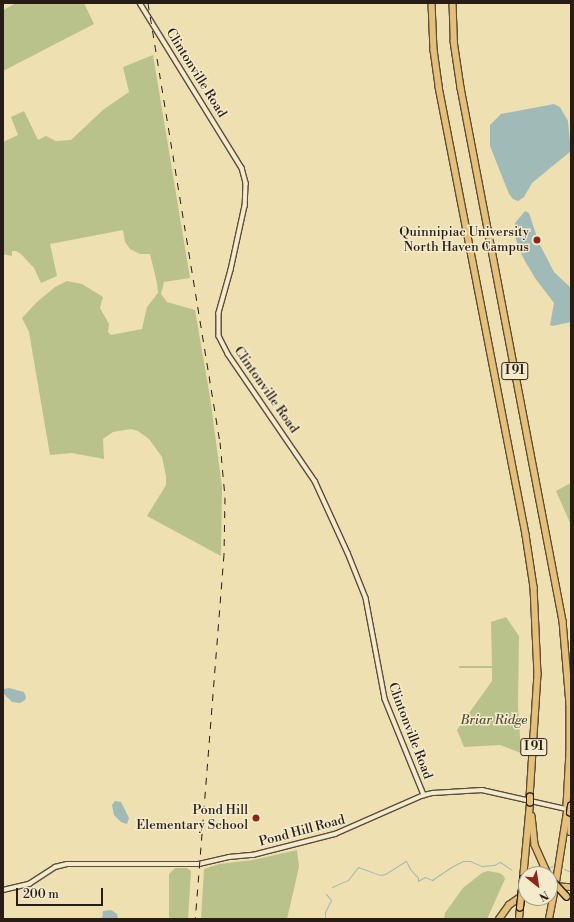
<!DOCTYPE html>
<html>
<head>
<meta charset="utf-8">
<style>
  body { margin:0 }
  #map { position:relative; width:574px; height:922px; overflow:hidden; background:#eee0b0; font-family:"Libre Bodoni",serif }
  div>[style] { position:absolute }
  .green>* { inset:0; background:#b9c28b }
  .water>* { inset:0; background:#a0bab8 }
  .stream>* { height:1px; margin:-0.5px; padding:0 0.5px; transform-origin:0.5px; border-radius:0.5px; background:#a0bab8 }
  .roads { filter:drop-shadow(1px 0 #5a4d3d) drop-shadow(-1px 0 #5a4d3d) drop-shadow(0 1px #5a4d3d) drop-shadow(0 -1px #5a4d3d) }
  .tertiary>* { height:3.5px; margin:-1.75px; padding:0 1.75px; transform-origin:1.75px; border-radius:1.75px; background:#f4ebcc }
  .motorway>* { height:5.5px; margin:-2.75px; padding:0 2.75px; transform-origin:2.75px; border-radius:2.75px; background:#e7c078 }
  .rail>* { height:1px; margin-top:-0.5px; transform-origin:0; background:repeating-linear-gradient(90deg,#281c17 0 7px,transparent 0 14px) }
  .bridges { filter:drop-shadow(1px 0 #281c17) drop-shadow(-1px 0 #281c17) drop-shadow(0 1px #281c17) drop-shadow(0 -1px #281c17) }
  .motorway-bridge>* { height:5.5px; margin:-2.75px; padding:0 2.75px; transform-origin:2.75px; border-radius:2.75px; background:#e7c078 }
  .dots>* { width:11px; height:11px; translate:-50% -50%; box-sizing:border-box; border:2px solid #f4ebcc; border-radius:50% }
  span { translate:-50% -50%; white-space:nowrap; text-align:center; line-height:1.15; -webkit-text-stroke:3px #f4ebcc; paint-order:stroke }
  .shield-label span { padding:1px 3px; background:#f4ebcc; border:1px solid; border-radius:3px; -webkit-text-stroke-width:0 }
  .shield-label { font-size:12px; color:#281c17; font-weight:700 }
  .street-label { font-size:13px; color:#281c17 }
  .poi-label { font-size:13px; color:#281c17 }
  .right { translate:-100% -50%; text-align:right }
  .park-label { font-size:13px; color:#544e3a; font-style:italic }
  .frame { position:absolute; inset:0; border:4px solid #281c17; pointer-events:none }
  .north { position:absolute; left:518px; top:866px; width:40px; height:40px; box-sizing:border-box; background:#f4ebcc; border:1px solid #a29884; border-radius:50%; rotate:150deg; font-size:11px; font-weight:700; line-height:16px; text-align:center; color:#281c17 }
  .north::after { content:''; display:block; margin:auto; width:14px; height:18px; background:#8f2418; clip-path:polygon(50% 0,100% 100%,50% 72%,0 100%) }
  .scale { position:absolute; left:16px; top:888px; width:87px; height:18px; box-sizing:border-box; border:2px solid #281c17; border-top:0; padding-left:5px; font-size:12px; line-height:14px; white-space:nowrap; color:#281c17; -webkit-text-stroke:3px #f4ebcc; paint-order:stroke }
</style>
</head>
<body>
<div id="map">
  <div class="green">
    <div style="clip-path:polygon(16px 3px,84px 3px,94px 24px,3px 71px,3px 10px)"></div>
    <div style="clip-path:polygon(153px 55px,190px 278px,164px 282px,161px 294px,167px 302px,195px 310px,210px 397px,222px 487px,221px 556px,147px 516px,166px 485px,166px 476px,162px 457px,149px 439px,138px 431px,131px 429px,113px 432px,103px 439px,104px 459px,72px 453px,50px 455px,29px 332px,22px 318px,37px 302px,55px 287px,67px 281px,82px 284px,103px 297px,100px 308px,109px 324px,108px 332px,111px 335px,142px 329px,147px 307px,158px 293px,157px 283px,150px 254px,140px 254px,130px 249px,125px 242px,123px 230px,50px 244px,57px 276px,41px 283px,34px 268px,21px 254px,16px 251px,12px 251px,12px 256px,3px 254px,3px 142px,18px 135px,11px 117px,24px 111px,38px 140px,46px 136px,56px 141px,71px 140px,104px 109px,129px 92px,123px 67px)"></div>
    <div style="clip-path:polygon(571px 483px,571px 525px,556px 491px)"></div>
    <div style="clip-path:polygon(506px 617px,519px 636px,518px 706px,521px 753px,500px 745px,464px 747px,457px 730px,492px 681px,492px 668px,459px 668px,459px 666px,492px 666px,491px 622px)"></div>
    <div style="clip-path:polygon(297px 850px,299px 867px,287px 919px,201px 919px,204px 869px,219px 864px,253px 860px)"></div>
    <div style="clip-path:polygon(175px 868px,187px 868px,191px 871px,188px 919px,169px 919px,169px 874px)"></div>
    <div style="clip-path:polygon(488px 871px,499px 873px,503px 875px,505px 879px,487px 919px,444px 919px,445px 913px,463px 888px,482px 873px)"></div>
  </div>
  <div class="water">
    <div style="clip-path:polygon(554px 104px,560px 107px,568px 121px,571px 151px,532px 183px,524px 197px,518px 201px,513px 199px,509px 194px,490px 146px,490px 125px,501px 114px)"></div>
    <div style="clip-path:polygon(525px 211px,529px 213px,539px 243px,554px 272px,571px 288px,571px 322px,552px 326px,550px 325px,554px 303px,535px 278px,525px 261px,518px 247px,514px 232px,515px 223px)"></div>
    <div style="clip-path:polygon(9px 688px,24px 692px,26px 697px,25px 700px,20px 703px,12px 702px,3px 693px,4px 689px)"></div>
    <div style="clip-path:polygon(115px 801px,121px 802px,129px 818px,127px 824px,121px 822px,114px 815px,112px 805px)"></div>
    <div style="clip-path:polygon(111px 910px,117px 914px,118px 919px,102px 919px,103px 911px)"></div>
  </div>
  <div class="stream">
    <div style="left:548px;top:867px;width:7px;rotate:-8deg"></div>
    <div style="left:564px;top:869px;width:8px;rotate:23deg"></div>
    <div style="left:529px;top:873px;width:13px;rotate:-18deg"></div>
    <div style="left:332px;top:887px;width:17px;rotate:-24deg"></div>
    <div style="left:348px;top:880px;width:16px;rotate:-52deg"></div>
    <div style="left:358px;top:867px;width:23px;rotate:20deg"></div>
    <div style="left:380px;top:875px;width:5px;rotate:-11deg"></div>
    <div style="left:385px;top:874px;width:25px;rotate:-32deg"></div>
    <div style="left:406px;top:861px;width:9px;rotate:63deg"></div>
    <div style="left:410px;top:869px;width:12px;rotate:48deg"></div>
    <div style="left:418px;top:878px;width:3px;rotate:90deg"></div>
    <div style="left:418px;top:881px;width:8px;rotate:-30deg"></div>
    <div style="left:425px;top:877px;width:8px;rotate:23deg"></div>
    <div style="left:432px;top:880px;width:25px;rotate:-34deg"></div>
    <div style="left:453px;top:866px;width:11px;rotate:-27deg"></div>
    <div style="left:463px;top:861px;width:7px"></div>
    <div style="left:470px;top:861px;width:12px;rotate:24deg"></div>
    <div style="left:481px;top:866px;width:13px;rotate:-4deg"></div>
    <div style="left:494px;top:865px;width:7px;rotate:-27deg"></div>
    <div style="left:500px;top:862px;width:14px;rotate:34deg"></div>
    <div style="left:325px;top:919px;width:7px;rotate:-90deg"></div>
    <div style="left:325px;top:912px;width:13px;rotate:-63deg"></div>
    <div style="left:331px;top:900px;width:8px;rotate:-130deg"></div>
  </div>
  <div class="roads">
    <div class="tertiary">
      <div style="left:140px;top:3px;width:194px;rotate:58.3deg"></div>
      <div style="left:242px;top:168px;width:16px;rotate:75deg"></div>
      <div style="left:246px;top:183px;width:23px;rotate:92deg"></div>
      <div style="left:245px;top:206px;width:66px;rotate:102.3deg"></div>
      <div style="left:231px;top:270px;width:45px;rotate:105.6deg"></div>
      <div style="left:219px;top:313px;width:23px;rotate:90deg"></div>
      <div style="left:219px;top:336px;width:20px;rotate:63deg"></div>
      <div style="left:228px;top:354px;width:154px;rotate:55.6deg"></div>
      <div style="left:315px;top:481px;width:79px;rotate:65.4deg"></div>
      <div style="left:348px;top:553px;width:48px;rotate:68.2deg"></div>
      <div style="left:366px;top:598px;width:103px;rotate:79.3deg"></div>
      <div style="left:385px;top:699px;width:104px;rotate:67.9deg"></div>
      <div style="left:3px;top:890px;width:27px;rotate:-13deg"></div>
      <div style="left:29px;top:884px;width:31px;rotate:-33deg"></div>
      <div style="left:55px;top:867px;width:12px;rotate:-14deg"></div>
      <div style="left:67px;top:864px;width:132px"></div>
      <div style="left:199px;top:864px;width:31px;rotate:-13deg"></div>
      <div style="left:229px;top:857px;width:24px;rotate:-5deg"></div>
      <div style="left:253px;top:855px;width:85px;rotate:-14.4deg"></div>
      <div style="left:335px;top:834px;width:97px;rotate:-23.7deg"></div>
      <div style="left:424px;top:795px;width:9px;rotate:-13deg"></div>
      <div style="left:433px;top:793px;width:49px;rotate:-3.5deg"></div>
      <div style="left:482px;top:790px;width:91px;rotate:12.7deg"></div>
    </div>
    <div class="motorway">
      <div style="left:432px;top:3px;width:47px;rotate:87.6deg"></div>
      <div style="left:434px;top:50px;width:37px;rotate:82deg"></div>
      <div style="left:439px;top:87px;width:456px;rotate:79deg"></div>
      <div style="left:526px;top:535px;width:53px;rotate:81.3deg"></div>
      <div style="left:534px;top:587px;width:87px;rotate:87.4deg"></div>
      <div style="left:538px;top:674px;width:123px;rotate:93.7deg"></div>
      <div style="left:453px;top:3px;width:38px;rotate:88deg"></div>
      <div style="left:454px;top:41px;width:48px;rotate:81.5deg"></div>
      <div style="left:461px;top:88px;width:543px;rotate:79.17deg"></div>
      <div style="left:563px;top:621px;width:84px;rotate:85.2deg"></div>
      <div style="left:570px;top:705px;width:47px;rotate:90deg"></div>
      <div style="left:570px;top:752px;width:53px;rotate:93.2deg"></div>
      <div style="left:570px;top:813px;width:19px;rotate:87deg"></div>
      <div style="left:532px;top:816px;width:29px;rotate:84deg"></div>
      <div style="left:535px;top:845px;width:32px;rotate:66deg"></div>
      <div style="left:523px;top:879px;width:76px;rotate:-84.7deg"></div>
      <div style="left:556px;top:882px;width:71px;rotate:-81.1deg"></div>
      <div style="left:550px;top:886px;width:21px;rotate:3deg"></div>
      <div style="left:499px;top:919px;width:17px;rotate:-54deg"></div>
      <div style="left:509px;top:905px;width:21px;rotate:-35deg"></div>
      <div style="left:519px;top:919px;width:11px;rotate:-85deg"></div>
      <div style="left:549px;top:919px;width:32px;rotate:-79deg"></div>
    </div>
  </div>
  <div class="rail">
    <div style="left:148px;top:3px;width:445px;rotate:80.7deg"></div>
    <div style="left:220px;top:442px;width:55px;rotate:84.8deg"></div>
    <div style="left:225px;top:497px;width:57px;rotate:91deg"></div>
    <div style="left:224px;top:554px;width:366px;rotate:94.5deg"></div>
  </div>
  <div class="bridges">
    <div class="motorway-bridge">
      <div style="left:530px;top:803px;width:6px;rotate:-90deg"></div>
      <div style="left:570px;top:813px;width:7px;rotate:-82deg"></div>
      <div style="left:550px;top:878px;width:25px;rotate:48deg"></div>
      <div style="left:520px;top:908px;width:29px;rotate:-84deg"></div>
    </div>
  </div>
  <div class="dots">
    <div style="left:537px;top:240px;background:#8f2418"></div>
    <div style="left:256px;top:818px;background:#8f2418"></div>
  </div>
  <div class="shield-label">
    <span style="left:515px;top:371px">I 91</span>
    <span style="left:534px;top:747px">I 91</span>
  </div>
  <div class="street-label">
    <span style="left:196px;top:73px;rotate:58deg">Clintonville Road</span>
    <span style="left:266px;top:390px;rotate:55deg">Clintonville Road</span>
    <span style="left:410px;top:731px;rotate:69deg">Clintonville Road</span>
    <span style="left:302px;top:831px;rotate:-15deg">Pond Hill Road</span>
  </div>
  <div class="poi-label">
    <span class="right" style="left:529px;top:240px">Quinnipiac University<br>North Haven Campus</span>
    <span class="right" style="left:248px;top:818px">Pond Hill<br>Elementary School</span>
  </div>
  <div class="park-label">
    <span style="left:494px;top:720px">Briar Ridge</span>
  </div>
  <div class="frame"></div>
  <div class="north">N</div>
  <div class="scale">200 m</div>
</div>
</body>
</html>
